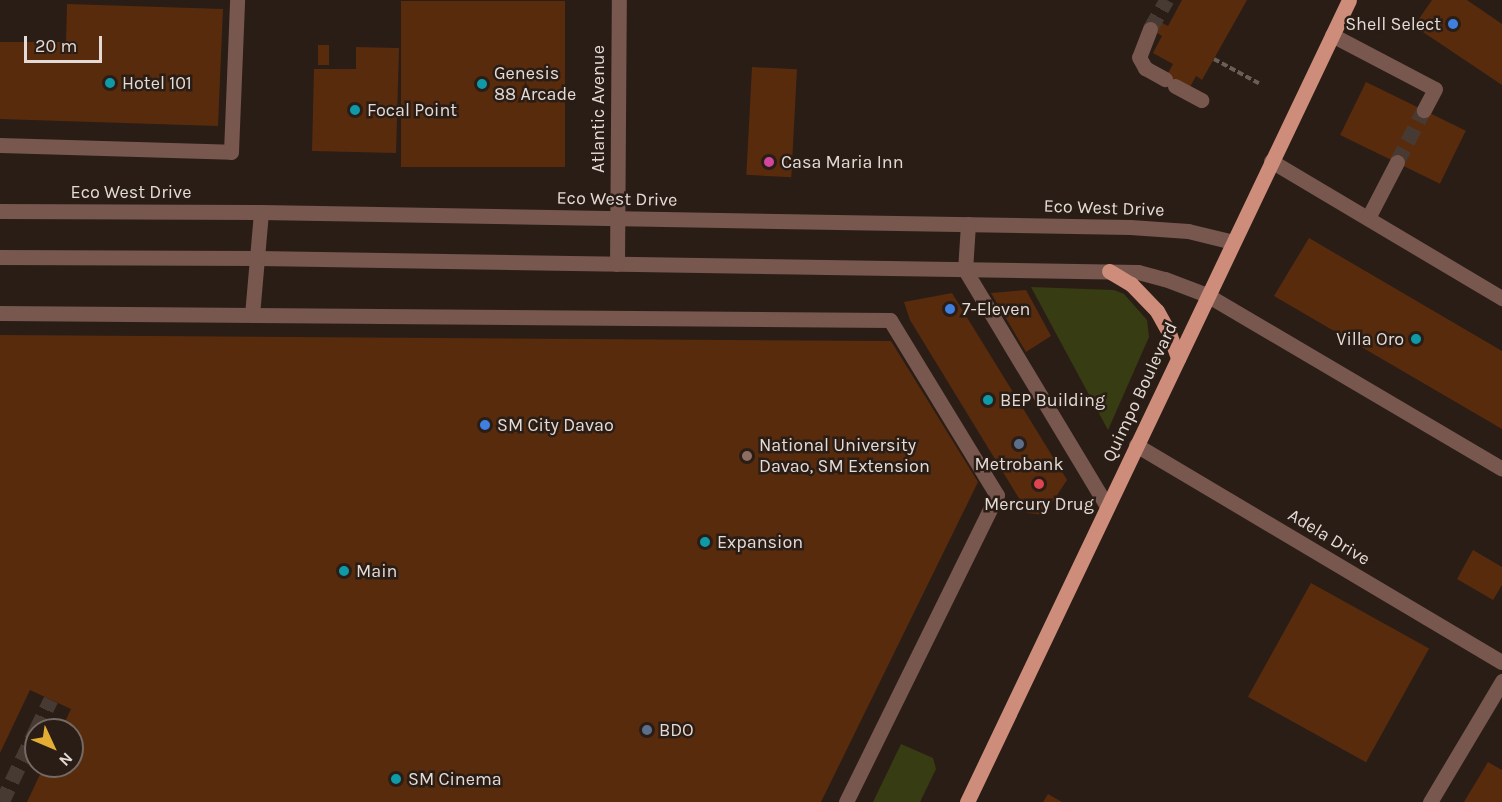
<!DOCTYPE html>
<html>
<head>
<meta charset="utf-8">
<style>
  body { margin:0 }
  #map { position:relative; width:1502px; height:802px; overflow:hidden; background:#2a1d16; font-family:Karla,sans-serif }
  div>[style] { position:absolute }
  .green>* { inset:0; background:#383c13 }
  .building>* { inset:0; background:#592b0d; transform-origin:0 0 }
  .minor-tunnel>* { height:15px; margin-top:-7.5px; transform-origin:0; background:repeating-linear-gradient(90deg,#463a33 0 15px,transparent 0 23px) }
  .path>* { height:4px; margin-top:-2px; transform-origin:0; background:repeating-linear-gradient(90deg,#695e58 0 6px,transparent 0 9px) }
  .minor>* { height:15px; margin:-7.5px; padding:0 7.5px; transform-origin:7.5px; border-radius:7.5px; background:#77574e }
  .major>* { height:15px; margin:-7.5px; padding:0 7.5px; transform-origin:7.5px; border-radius:7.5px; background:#ce8c7b }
  .dots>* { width:16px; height:16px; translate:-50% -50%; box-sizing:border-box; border:3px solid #2a1d16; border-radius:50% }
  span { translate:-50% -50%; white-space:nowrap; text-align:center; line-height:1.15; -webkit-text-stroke:5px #2a1d16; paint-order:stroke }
  .poi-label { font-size:18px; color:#e4dbd6 }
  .right { translate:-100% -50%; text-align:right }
  .left { translate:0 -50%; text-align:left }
  .street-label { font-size:18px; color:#e4dbd6 }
  .north { position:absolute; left:24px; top:718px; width:60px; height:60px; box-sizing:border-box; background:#2a1d16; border:2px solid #746963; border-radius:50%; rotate:134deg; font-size:16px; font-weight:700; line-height:24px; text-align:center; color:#e4dbd6 }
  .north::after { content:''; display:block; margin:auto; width:21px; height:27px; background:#e4ae35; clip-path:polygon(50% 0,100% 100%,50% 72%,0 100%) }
  .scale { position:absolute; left:24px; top:36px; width:78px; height:27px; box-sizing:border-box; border:3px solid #e4dbd6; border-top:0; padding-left:8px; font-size:18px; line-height:21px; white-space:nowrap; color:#e4dbd6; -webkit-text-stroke:4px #2a1d16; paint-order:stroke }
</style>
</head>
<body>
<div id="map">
  <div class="green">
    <div style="clip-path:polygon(1031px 287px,1114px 290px,1124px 294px,1147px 320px,1149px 337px,1108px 430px)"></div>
    <div style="clip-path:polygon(901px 744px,933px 758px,936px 769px,920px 802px,873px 802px)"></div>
  </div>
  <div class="building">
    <div style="clip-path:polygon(1182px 0,1247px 0,1202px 80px,1196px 76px,1190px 87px,1173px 90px,1162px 84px,1173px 64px,1153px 53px,1162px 36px,1146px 26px,1151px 17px,1168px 26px)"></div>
    <div style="clip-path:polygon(1432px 0,1467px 0,1502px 24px,1502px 85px,1414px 26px)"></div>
    <div style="left:401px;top:1px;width:164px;height:166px"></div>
    <div style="clip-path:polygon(67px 4px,223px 9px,218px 126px,0 119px,0 42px,66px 42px)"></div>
    <div style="left:318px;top:45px;width:11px;height:20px"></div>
    <div style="clip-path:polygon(356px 47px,399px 48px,396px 153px,312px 151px,314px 69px,356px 69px)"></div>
    <div style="left:752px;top:67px;width:45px;height:108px;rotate:3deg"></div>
    <div style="left:1366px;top:82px;width:111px;height:59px;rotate:26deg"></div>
    <div style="clip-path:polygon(1309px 238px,1502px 351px,1502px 429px,1274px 296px)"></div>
    <div style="clip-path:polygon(1026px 290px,1051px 336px,1026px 352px,991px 293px)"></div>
    <div style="clip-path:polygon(952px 293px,1067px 480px,1044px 515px,1028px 513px,910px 320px,904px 302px)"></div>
    <div style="clip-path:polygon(0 335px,891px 341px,978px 482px,821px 802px,27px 802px,44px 766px,72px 766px,72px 730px,61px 730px,71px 709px,30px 690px,0 753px)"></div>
    <div style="clip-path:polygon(1473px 550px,1502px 567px,1502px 585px,1493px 600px,1457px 579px)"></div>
    <div style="left:1311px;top:583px;width:135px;height:130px;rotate:29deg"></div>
    <div style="clip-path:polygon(1488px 762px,1502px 770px,1502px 802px,1464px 802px)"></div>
    <div style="clip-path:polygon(1048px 794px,1062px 802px,1043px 802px)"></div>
  </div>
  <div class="minor-tunnel">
    <div style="left:1150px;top:29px;width:34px;rotate:-60deg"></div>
    <div style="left:1397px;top:162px;width:59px;rotate:-62.6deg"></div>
    <div style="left:36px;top:730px;width:34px;rotate:-64deg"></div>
    <div style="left:2px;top:802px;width:80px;rotate:-64.7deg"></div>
  </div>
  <div class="path">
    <div style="left:1214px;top:59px;width:52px;rotate:28.5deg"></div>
  </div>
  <div class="minor">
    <div style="left:1150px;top:29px;width:30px;rotate:111deg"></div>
    <div style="left:1139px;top:57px;width:13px;rotate:61deg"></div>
    <div style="left:1145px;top:68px;width:23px;rotate:29deg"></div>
    <div style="left:1332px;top:35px;width:116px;rotate:27.7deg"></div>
    <div style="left:1435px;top:89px;width:24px;rotate:118deg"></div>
    <div style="left:1175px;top:86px;width:30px;rotate:28deg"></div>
    <div style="left:0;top:145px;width:231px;rotate:1.7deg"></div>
    <div style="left:231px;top:152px;width:152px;rotate:-87.7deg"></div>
    <div style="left:1271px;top:161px;width:269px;rotate:30.7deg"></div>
    <div style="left:0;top:211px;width:261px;rotate:0.2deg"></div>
    <div style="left:261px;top:212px;width:869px;rotate:0.99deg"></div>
    <div style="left:1130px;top:227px;width:58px;rotate:3.9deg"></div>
    <div style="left:1188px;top:231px;width:46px;rotate:13.7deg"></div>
    <div style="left:1368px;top:218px;width:63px;rotate:-62.6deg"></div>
    <div style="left:968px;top:224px;width:46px;rotate:93.7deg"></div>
    <div style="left:965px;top:270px;width:275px;rotate:59deg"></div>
    <div style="left:0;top:257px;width:258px;rotate:0.2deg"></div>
    <div style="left:258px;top:258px;width:880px;rotate:0.91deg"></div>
    <div style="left:1138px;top:272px;width:28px;rotate:15deg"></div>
    <div style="left:1165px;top:279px;width:45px;rotate:20.9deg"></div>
    <div style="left:1207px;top:295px;width:342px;rotate:30.5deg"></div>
    <div style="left:617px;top:264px;width:264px;rotate:-89.6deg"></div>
    <div style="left:0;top:313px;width:890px;rotate:0.45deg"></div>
    <div style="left:890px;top:320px;width:205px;rotate:58.6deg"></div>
    <div style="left:997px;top:495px;width:342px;rotate:116.2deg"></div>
    <div style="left:252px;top:315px;width:103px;rotate:-85deg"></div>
    <div style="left:1136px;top:445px;width:425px;rotate:30.7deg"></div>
    <div style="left:1430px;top:802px;width:141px;rotate:-59.2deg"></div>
  </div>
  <div class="major">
    <div style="left:1109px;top:271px;width:26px;rotate:31deg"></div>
    <div style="left:1131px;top:284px;width:37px;rotate:46deg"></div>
    <div style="left:1157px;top:311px;width:25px;rotate:61deg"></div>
    <div style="left:1169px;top:333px;width:27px;rotate:70deg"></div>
    <div style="left:967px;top:802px;width:888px;rotate:-64.53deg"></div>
  </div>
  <div class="dots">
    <div style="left:1453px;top:24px;background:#3f7fe0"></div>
    <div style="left:110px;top:83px;background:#0f9aa8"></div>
    <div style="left:482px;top:84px;background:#0f9aa8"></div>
    <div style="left:355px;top:110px;background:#0f9aa8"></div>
    <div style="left:769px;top:162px;background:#d1479c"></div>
    <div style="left:950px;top:309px;background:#3f7fe0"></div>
    <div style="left:1416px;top:339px;background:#0f9aa8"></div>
    <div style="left:988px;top:400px;background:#0f9aa8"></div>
    <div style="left:485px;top:425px;background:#3f7fe0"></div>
    <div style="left:1019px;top:444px;background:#5c6f8a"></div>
    <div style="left:747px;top:456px;background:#8d6e63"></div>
    <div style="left:1039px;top:484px;background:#e0444e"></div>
    <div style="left:705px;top:542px;background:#0f9aa8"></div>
    <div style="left:344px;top:571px;background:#0f9aa8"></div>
    <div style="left:647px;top:730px;background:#5c6f8a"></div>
    <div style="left:396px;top:779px;background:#0f9aa8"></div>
  </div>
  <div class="poi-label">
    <span class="right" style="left:1441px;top:24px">Shell Select</span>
    <span class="left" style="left:494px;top:84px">Genesis<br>88 Arcade</span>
    <span class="left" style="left:122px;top:83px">Hotel 101</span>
    <span class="left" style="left:367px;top:110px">Focal Point</span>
    <span class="left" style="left:781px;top:162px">Casa Maria Inn</span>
    <span class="left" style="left:962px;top:309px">7-Eleven</span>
    <span class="right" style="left:1404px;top:339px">Villa Oro</span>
    <span class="left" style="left:1000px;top:400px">BEP Building</span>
    <span class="left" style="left:497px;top:425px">SM City Davao</span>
    <span class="left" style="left:759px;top:456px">National University<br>Davao, SM Extension</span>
    <span style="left:1019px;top:464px">Metrobank</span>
    <span style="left:1039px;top:504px">Mercury Drug</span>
    <span class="left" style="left:717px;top:542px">Expansion</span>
    <span class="left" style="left:356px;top:571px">Main</span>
    <span class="left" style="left:659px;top:730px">BDO</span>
    <span class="left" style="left:408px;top:779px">SM Cinema</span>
  </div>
  <div class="street-label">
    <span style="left:598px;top:109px;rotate:-90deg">Atlantic Avenue</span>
    <span style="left:131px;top:192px">Eco West Drive</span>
    <span style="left:617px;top:199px;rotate:1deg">Eco West Drive</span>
    <span style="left:1104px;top:208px;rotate:2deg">Eco West Drive</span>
    <span style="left:1140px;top:392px;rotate:-65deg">Quimpo Boulevard</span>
    <span style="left:1329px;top:537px;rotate:31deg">Adela Drive</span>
  </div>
  <div class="north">N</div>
  <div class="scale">20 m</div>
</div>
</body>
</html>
